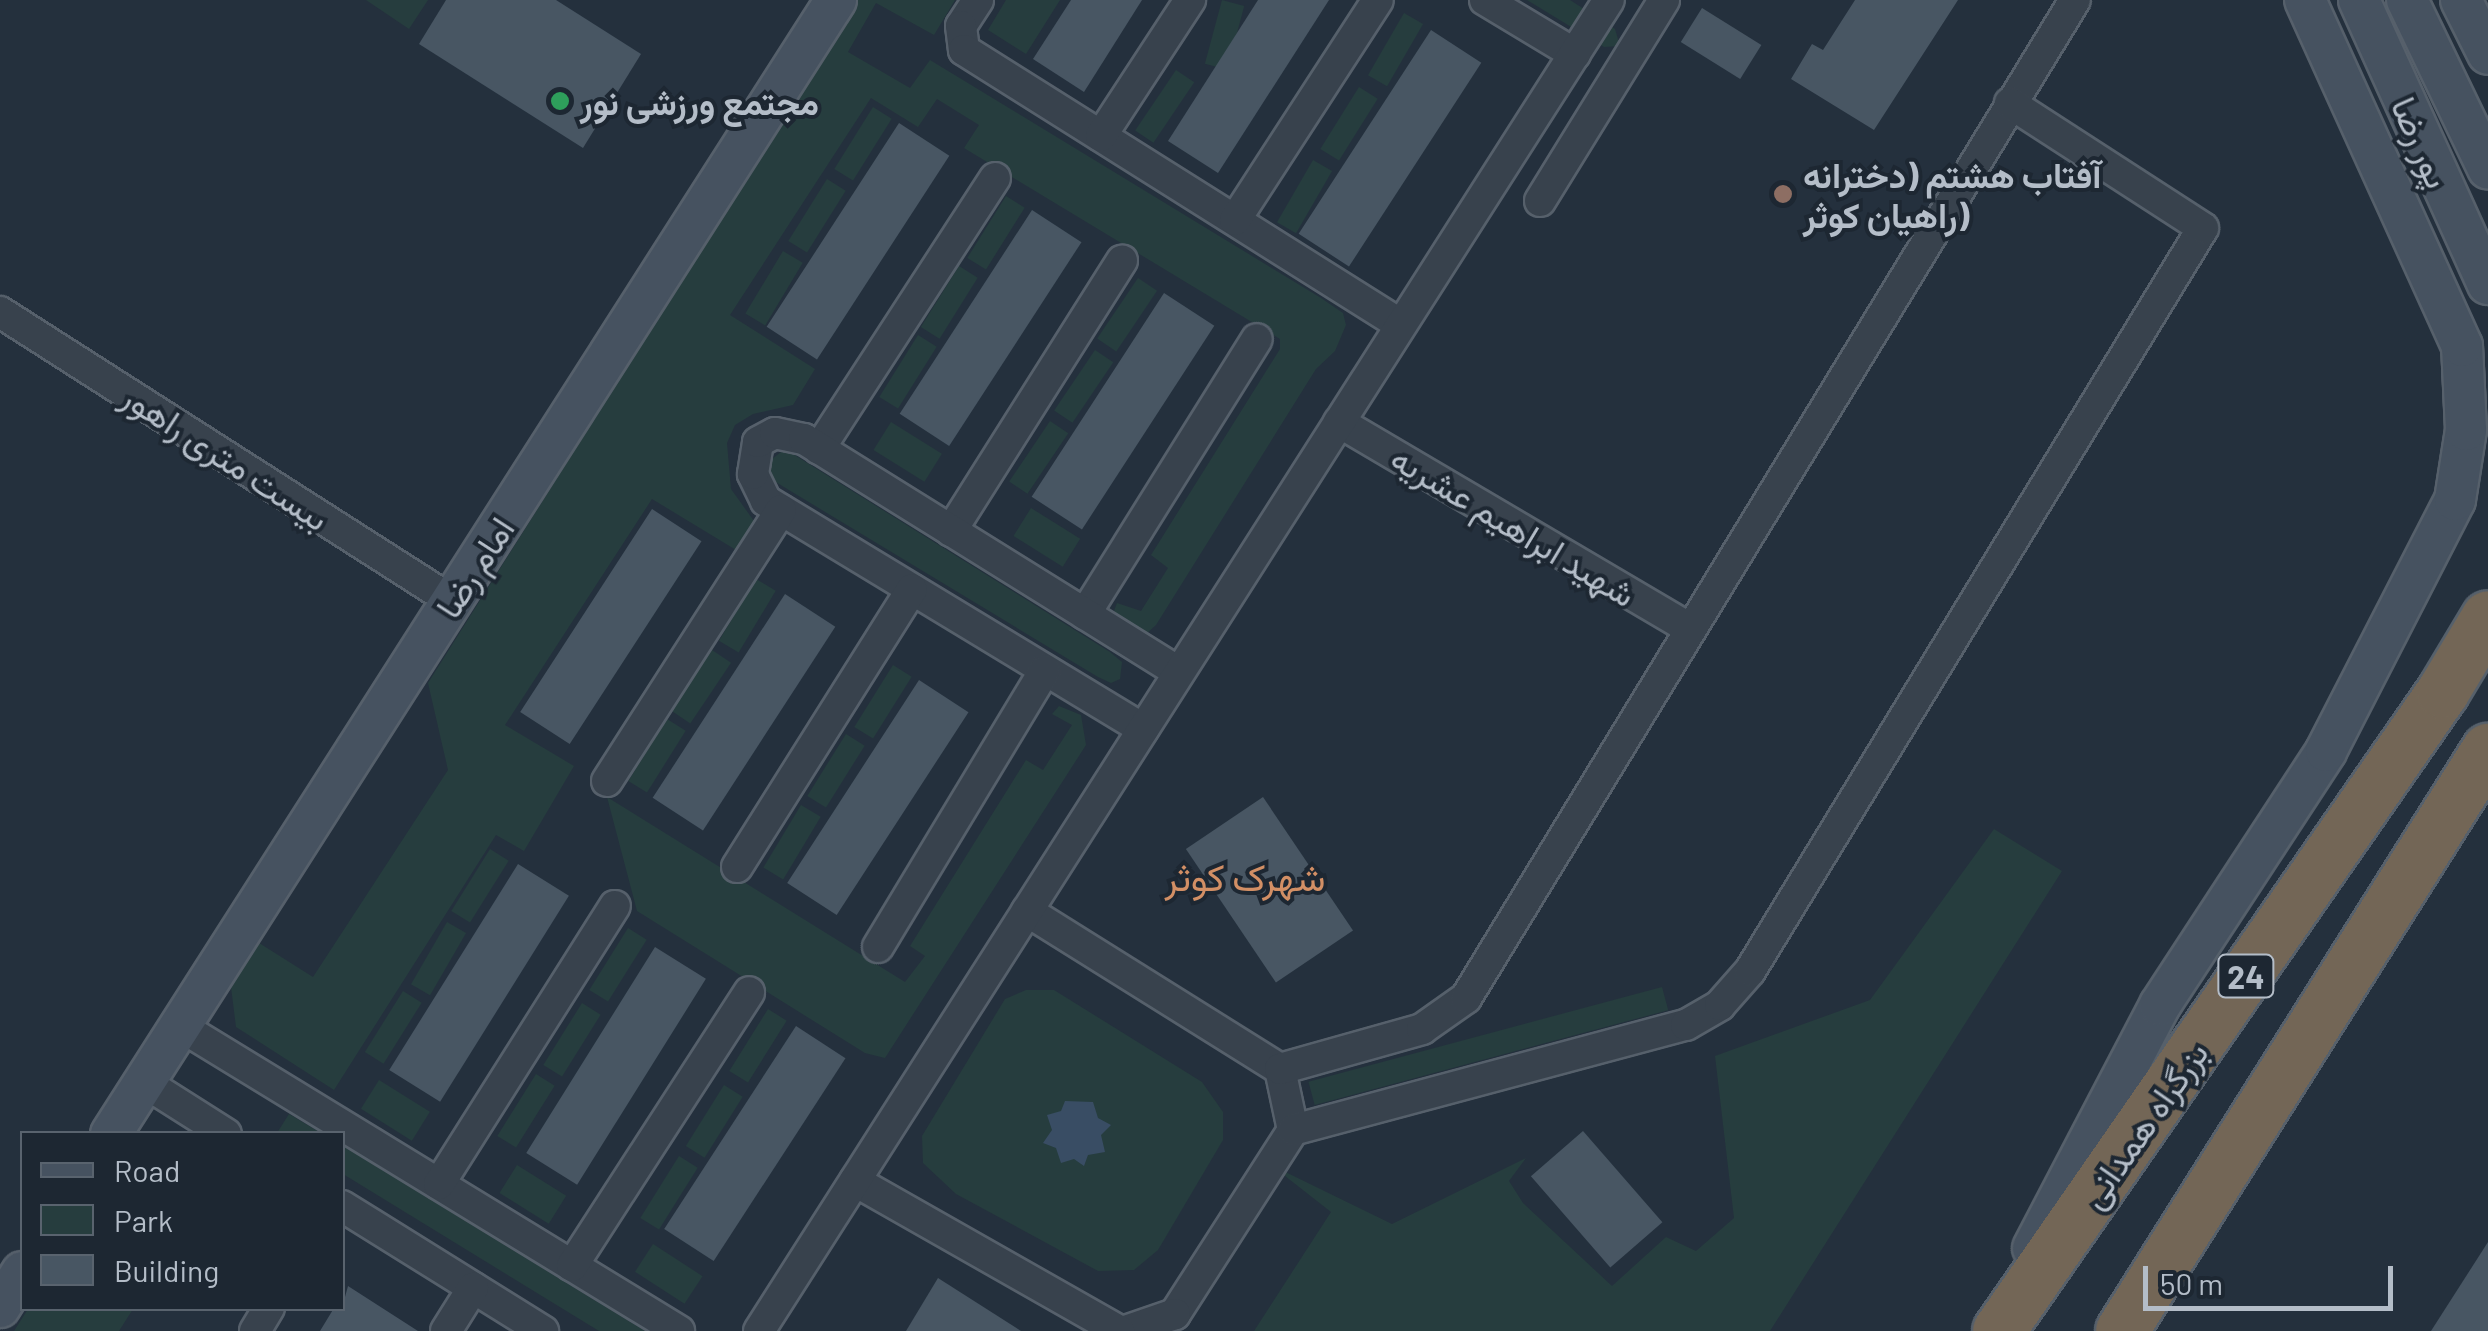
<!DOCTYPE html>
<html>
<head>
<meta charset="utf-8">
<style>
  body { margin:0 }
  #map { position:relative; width:2488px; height:1331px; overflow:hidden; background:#24303d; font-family:Barlow,Vazirmatn,sans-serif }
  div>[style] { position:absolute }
  .green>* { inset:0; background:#263d3e; transform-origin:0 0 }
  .water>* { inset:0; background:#394d64 }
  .building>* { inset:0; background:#485663; transform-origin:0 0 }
  .roads { filter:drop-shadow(2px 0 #56606b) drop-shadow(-2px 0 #56606b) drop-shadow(0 2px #56606b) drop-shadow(0 -2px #56606b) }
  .street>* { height:30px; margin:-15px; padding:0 15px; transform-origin:15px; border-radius:15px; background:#38424d }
  .secondary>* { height:40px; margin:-20px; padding:0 20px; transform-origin:20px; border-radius:20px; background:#465260 }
  .highway>* { height:52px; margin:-26px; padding:0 26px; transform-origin:26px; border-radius:26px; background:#736656 }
  .dots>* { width:28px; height:28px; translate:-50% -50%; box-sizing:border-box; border:5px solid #1d2732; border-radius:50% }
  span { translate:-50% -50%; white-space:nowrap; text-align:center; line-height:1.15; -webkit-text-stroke:8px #1d2732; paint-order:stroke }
  .shield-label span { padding:2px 8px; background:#1d2732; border:2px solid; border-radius:8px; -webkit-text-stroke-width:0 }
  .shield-label { font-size:32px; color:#b4bdc8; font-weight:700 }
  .poi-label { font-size:35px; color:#b4bdc8; font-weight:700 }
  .left { translate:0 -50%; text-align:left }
  .street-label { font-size:35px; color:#b4bdc8 }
  .neighbourhood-label { font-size:38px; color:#d28f65 }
  .legend { position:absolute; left:20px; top:1131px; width:325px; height:180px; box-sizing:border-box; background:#1d2732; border:2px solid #59636e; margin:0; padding:12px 18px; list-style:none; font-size:30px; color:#b4bdc8 }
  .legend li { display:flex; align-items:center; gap:20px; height:50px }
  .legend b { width:50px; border:2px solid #59636e }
  .scale { position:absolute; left:2143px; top:1266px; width:250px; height:45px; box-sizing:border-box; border:5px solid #b4bdc8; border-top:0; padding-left:12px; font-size:30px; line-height:35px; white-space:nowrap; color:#b4bdc8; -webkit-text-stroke:8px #1d2732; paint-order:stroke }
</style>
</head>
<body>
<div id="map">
  <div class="green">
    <div style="clip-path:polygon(366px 0,428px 0,409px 29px)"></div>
    <div style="clip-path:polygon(858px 0,955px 0,934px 35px,876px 3px,848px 52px,910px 88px,930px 60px,1321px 298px,1343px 313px,1346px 325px,1335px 351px,1316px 369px,1156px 625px,1145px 635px,1131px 632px,1114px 611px,1117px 603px,1141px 611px,1168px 568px,1151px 555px,1280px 349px,1280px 339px,964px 148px,979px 125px,937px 99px,918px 127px,871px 98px,730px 315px,815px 369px,793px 405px,753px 414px,735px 425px,727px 443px,731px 489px,759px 528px,741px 553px,652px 499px,505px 725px,574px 766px,524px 851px,496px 835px,334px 1090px,236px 1027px,230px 979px,253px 939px,313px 977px,448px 770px,428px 683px)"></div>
    <div style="clip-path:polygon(1006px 0,1060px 0,1026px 54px,988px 30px)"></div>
    <div style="left:1222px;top:0;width:23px;height:66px;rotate:15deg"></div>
    <div style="clip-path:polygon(1527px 0,1570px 0,1615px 29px,1620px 46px,1604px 47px)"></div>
    <div style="left:1404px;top:13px;width:22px;height:72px;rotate:30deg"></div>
    <div style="left:1176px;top:70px;width:22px;height:73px;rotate:34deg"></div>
    <div style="left:1359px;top:87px;width:22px;height:73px;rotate:32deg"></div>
    <div style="left:873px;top:107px;width:22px;height:73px;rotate:32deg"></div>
    <div style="left:1313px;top:160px;width:22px;height:72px;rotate:30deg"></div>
    <div style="left:827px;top:179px;width:22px;height:73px;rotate:32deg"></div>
    <div style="left:1006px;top:196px;width:22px;height:73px;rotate:32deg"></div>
    <div style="left:783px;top:251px;width:23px;height:73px;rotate:31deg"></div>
    <div style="left:959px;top:266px;width:22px;height:72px;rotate:32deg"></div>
    <div style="left:1138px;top:278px;width:23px;height:73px;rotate:34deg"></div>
    <div style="left:918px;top:335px;width:22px;height:73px;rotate:32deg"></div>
    <div style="left:1095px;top:350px;width:22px;height:73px;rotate:34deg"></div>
    <div style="left:1050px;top:421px;width:22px;height:73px;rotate:34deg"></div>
    <div style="left:891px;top:422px;width:60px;height:33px;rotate:32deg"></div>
    <div style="clip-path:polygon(785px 449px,1110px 652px,1122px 662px,1120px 679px,1111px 683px,1098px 677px,774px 481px,768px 462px)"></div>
    <div style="left:1031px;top:508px;width:58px;height:33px;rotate:32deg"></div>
    <div style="left:756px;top:579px;width:23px;height:72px;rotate:31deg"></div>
    <div style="left:712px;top:650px;width:23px;height:73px;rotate:34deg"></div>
    <div style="left:893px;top:665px;width:22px;height:73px;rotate:32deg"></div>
    <div style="clip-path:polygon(1059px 706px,1081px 715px,1086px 745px,885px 1058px,865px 1053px,637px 911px,607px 797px,905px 982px,925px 956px,910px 946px,1026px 760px,1043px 770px,1072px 725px,1052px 714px)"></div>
    <div style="left:667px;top:719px;width:22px;height:73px;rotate:32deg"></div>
    <div style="left:846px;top:734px;width:22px;height:73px;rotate:32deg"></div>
    <div style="left:801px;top:805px;width:23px;height:73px;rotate:31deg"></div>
    <div style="clip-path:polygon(1994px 829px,2062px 871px,1770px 1331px,1254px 1331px,1331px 1212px,1271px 1165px,1392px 1224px,1526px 1158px,1509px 1181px,1523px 1203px,1612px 1286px,1666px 1237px,1696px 1251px,1734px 1218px,1715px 1056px,1870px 1000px)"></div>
    <div style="left:490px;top:849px;width:22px;height:73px;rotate:32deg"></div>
    <div style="left:447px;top:922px;width:22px;height:72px;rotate:30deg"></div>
    <div style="left:628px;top:928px;width:22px;height:73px;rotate:32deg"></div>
    <div style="left:1662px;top:987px;width:24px;height:366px;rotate:75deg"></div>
    <div style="clip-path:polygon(1026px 990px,1054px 990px,1202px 1082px,1223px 1112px,1223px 1140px,1158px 1250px,1134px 1270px,1098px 1271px,956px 1194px,923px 1163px,922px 1136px,1005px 999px)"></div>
    <div style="left:403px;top:991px;width:22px;height:72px;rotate:32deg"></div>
    <div style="left:582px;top:1003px;width:22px;height:73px;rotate:32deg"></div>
    <div style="left:768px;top:1009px;width:22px;height:73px;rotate:32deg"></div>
    <div style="left:536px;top:1074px;width:22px;height:73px;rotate:32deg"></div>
    <div style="left:379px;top:1080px;width:60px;height:34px;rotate:32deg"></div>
    <div style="left:724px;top:1085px;width:22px;height:72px;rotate:32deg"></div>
    <div style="clip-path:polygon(289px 1114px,321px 1133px,277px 1133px)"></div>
    <div style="clip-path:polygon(343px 1146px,645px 1331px,599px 1331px,343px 1174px)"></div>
    <div style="left:679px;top:1156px;width:22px;height:73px;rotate:32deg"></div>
    <div style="left:517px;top:1165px;width:58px;height:33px;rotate:32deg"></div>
    <div style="left:653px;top:1244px;width:59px;height:33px;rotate:33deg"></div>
    <div style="clip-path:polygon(28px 1309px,28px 1308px,133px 1309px,119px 1331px,14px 1331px)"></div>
  </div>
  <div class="water">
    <div style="clip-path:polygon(1065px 1101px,1093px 1102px,1098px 1118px,1111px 1125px,1101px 1135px,1105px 1152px,1088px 1155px,1084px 1166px,1074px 1159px,1061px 1163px,1056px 1148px,1043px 1143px,1052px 1130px,1047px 1115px,1061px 1111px)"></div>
  </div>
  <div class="building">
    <div style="clip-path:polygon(446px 0,556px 0,641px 54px,583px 148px,419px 44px)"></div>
    <div style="clip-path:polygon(1071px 0,1142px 0,1084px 92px,1033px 59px)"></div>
    <div style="clip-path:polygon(1258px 0,1329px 0,1218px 173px,1168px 141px)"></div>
    <div style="clip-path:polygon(1855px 0,1958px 0,1874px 130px,1791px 79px,1812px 44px,1823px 50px)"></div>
    <div style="left:1702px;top:8px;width:70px;height:40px;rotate:32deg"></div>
    <div style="left:1431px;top:30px;width:60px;height:243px;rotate:33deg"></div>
    <div style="left:899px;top:123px;width:60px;height:243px;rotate:33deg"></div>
    <div style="left:1032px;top:210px;width:59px;height:243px;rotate:33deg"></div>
    <div style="left:1164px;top:293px;width:60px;height:243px;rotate:33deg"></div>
    <div style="left:652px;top:509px;width:59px;height:242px;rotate:33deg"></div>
    <div style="left:785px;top:594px;width:60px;height:243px;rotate:33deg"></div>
    <div style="left:919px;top:680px;width:59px;height:242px;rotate:33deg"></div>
    <div style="left:1263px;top:797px;width:161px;height:93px;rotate:56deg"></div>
    <div style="left:518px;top:864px;width:60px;height:243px;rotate:32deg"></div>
    <div style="left:655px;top:947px;width:60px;height:243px;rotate:32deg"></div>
    <div style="left:796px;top:1026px;width:59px;height:242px;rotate:33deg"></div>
    <div style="left:1583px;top:1131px;width:121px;height:69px;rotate:49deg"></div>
    <div style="clip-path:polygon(2488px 1242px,2488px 1331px,2431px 1331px)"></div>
    <div style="clip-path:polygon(938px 1278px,1021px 1331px,906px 1331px)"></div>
    <div style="clip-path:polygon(348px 1286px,418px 1331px,320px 1331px,334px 1308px,342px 1308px)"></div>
  </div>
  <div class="roads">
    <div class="street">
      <div style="left:978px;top:0;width:31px;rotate:123deg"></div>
      <div style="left:961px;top:26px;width:24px;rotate:83deg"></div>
      <div style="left:964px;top:50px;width:516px;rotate:32.18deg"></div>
      <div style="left:1485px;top:0;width:105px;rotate:31deg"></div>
      <div style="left:1101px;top:136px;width:163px;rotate:-56.8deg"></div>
      <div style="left:1540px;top:201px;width:236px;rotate:-58.3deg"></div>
      <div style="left:1235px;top:220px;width:262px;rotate:-57deg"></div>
      <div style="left:0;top:312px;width:536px;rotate:32.59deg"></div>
      <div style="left:1339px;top:422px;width:407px;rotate:30.5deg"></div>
      <div style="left:819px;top:449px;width:323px;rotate:-57deg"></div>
      <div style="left:951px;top:531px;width:320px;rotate:-57.7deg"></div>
      <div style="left:1085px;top:614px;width:324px;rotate:-58deg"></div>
      <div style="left:1143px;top:729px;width:441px;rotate:-148.8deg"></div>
      <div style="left:766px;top:501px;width:30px;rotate:-116deg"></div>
      <div style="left:753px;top:474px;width:32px;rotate:-81deg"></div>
      <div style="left:758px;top:442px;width:19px;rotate:-28deg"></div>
      <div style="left:775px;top:433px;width:30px;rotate:12deg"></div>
      <div style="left:804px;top:439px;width:441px;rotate:31.9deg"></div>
      <div style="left:607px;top:781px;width:322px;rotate:-57.3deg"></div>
      <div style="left:737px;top:867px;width:328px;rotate:-57.8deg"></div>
      <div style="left:1027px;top:911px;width:298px;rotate:32deg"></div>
      <div style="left:1280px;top:1069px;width:62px;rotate:78deg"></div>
      <div style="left:1293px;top:1130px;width:219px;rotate:122.7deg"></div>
      <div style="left:1175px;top:1314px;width:53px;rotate:161.2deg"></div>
      <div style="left:878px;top:947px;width:323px;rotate:-58.9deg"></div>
      <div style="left:180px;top:1026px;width:585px;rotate:31.43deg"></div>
      <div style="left:1280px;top:1069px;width:148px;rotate:-15.7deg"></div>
      <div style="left:1422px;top:1029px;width:54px;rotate:-35.2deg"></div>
      <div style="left:1466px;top:998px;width:1169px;rotate:-58.61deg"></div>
      <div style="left:144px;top:1082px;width:97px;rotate:32.4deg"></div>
      <div style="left:1293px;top:1130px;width:407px;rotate:-15deg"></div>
      <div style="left:1686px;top:1025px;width:39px;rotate:-30deg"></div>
      <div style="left:1720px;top:1005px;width:45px;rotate:-48.6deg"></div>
      <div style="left:1750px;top:971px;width:870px;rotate:-58.63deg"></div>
      <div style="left:2203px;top:228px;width:230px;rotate:-147.1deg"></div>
      <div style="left:855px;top:1181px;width:304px;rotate:29.6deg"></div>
      <div style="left:439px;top:1184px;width:329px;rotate:-57.7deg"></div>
      <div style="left:342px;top:1206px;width:237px;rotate:31.9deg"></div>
      <div style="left:572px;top:1266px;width:326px;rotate:-57.1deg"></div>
      <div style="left:255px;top:1331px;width:27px;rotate:-59deg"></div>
      <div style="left:446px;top:1331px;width:51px;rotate:-57.9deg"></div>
      <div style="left:759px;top:1331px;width:1579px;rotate:-57.44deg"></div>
    </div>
    <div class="secondary">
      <div style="left:2359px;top:0;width:312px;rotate:65.6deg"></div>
      <div style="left:2407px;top:0;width:187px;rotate:64.3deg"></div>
      <div style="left:2461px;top:0;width:60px;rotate:63.4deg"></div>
      <div style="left:111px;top:1134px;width:1346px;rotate:-57.41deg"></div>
      <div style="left:2033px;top:1248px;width:274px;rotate:-62.4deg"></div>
      <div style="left:2160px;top:1005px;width:303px;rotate:-56.8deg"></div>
      <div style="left:2326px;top:751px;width:282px;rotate:-62.8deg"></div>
      <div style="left:2455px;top:500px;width:71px;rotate:-81.1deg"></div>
      <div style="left:2466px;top:430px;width:84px;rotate:-92.7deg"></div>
      <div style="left:2462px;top:346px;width:380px;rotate:-114.4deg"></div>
      <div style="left:0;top:1307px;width:41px;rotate:-57.8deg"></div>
    </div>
    <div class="highway">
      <div style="left:1999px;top:1331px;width:778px;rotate:-55.21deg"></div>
      <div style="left:2443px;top:692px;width:87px;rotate:-59deg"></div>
      <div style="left:2122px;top:1331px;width:687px;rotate:-57.79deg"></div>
    </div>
  </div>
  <div class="dots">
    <div style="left:560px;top:101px;background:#2e9e5b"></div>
    <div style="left:1783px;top:194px;background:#8d6e63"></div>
  </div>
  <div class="shield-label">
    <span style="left:2246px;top:976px">24</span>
  </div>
  <div class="poi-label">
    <span class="left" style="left:580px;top:101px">مجتمع ورزشی نور</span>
    <span class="left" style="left:1803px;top:194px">آفتاب هشتم (دخترانه<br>راهیان کوثر)</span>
  </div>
  <div class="street-label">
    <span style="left:2422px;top:142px;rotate:66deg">پور رضا</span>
    <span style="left:226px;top:456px;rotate:33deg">بیست متری راهور</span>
    <span style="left:1514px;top:525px;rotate:31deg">شهید ابراهیم عشریه</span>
    <span style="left:474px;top:567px;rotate:-57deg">امام رضا</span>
    <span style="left:2143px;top:1124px;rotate:-55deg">بزرگراه همدانی</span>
  </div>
  <div class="neighbourhood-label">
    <span style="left:1245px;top:877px">شهرک کوثر</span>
  </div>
  <ul class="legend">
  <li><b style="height:12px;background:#465260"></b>Road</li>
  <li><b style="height:28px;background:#263d3e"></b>Park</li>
  <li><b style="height:28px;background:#485663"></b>Building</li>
  </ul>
  <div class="scale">50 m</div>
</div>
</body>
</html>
